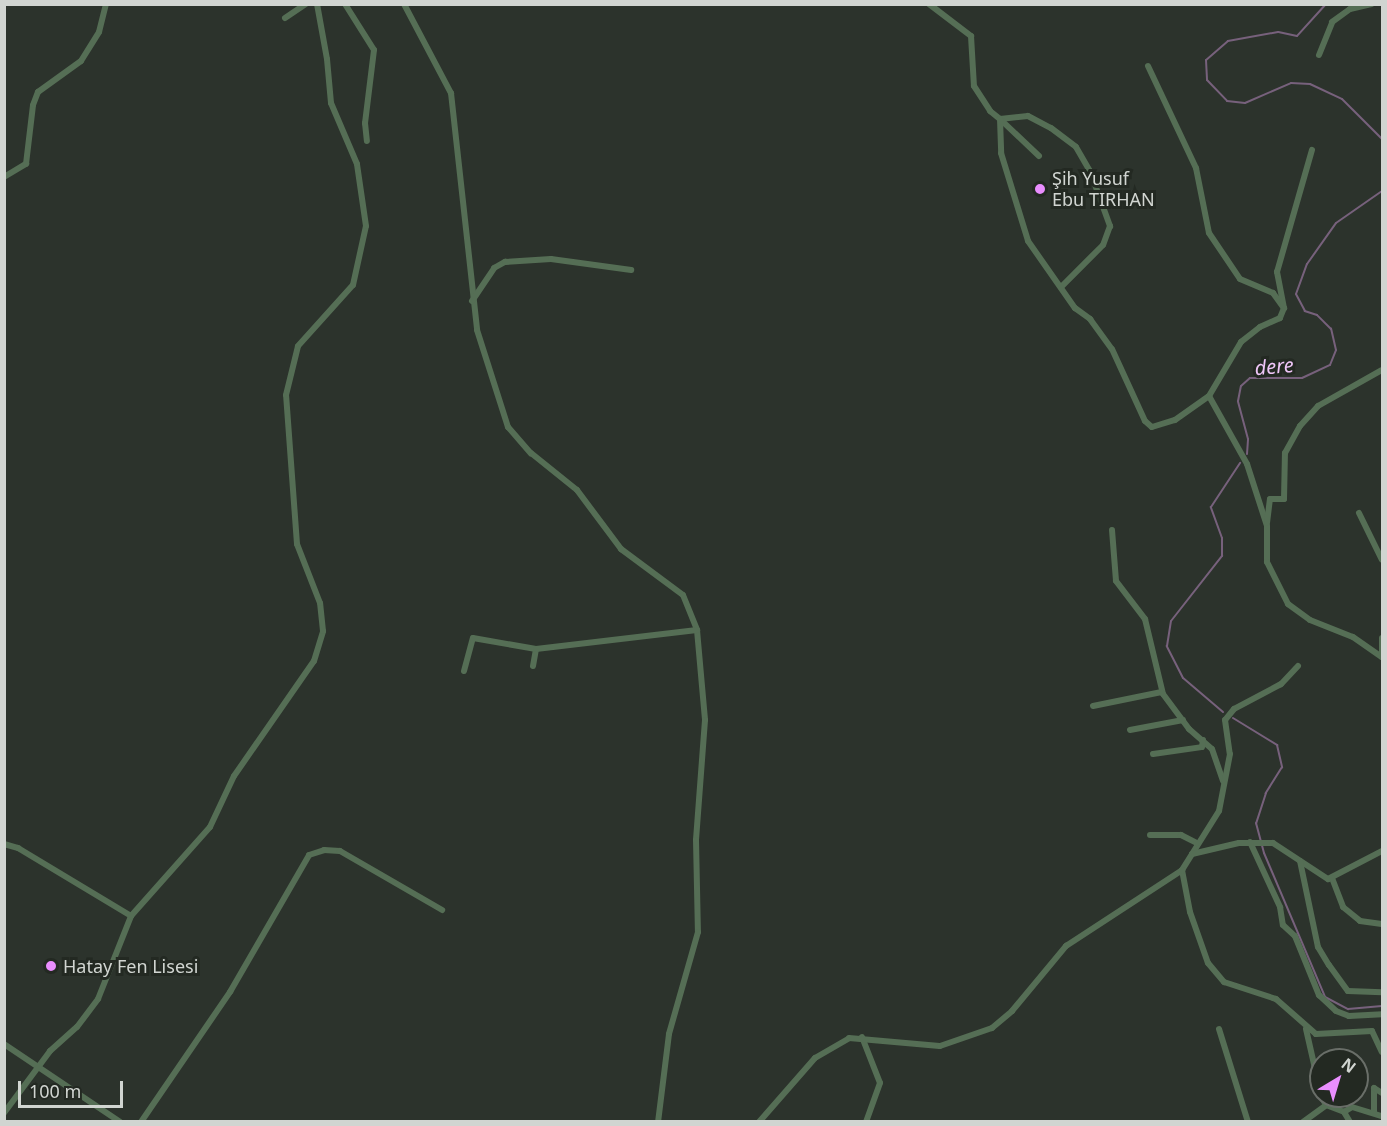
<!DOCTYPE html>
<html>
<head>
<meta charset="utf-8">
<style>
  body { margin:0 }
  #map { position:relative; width:1387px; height:1126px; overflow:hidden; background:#2c332c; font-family:"Noto Sans",sans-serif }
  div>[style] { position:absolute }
  .stream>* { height:2px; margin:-1px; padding:0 1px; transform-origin:1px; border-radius:1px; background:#77617c }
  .street>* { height:6px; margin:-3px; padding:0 3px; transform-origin:3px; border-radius:3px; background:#556e55 }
  .dots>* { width:16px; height:16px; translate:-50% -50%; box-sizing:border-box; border:3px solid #232922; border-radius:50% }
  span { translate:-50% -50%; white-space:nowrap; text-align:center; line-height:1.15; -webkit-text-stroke:6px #232922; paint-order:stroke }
  .poi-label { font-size:18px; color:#d1d5d1 }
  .left { translate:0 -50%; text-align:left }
  .water-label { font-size:20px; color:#efc6f8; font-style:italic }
  .frame { position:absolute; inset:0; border:6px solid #d1d5d1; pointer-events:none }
  .north { position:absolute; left:1309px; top:1048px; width:60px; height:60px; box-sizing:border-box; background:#232922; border:2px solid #696e68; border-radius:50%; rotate:38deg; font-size:16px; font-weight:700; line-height:24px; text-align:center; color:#d1d5d1 }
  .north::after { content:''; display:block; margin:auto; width:21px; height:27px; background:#e98efe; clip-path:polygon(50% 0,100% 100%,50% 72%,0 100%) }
  .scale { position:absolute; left:18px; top:1081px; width:105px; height:27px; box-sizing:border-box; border:3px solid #d1d5d1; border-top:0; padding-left:8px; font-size:18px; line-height:21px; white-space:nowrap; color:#d1d5d1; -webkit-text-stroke:4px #232922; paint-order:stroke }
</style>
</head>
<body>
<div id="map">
  <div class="stream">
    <div style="left:1326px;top:4px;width:43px;rotate:132.2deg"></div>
    <div style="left:1297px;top:36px;width:19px;rotate:-168deg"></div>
    <div style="left:1278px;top:32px;width:51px;rotate:169.8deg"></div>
    <div style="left:1228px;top:41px;width:29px;rotate:139deg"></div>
    <div style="left:1206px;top:60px;width:20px;rotate:87deg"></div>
    <div style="left:1207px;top:80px;width:29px;rotate:46deg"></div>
    <div style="left:1227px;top:101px;width:18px;rotate:6deg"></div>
    <div style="left:1245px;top:103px;width:50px;rotate:-23.5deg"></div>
    <div style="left:1291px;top:83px;width:19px;rotate:3deg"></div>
    <div style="left:1310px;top:84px;width:35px;rotate:25deg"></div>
    <div style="left:1342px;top:99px;width:57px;rotate:45deg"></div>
    <div style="left:1247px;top:454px;width:15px;rotate:-86deg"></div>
    <div style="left:1248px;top:439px;width:39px;rotate:-105deg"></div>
    <div style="left:1238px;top:401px;width:15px;rotate:-79deg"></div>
    <div style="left:1241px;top:386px;width:12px;rotate:-42deg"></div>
    <div style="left:1250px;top:378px;width:52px"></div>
    <div style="left:1302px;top:378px;width:31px;rotate:-25deg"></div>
    <div style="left:1330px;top:365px;width:16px;rotate:-68deg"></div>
    <div style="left:1336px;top:350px;width:22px;rotate:-103deg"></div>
    <div style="left:1331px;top:329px;width:20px;rotate:-135deg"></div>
    <div style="left:1317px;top:315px;width:13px;rotate:-162deg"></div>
    <div style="left:1305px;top:311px;width:19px;rotate:-118deg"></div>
    <div style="left:1296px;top:294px;width:32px;rotate:-70deg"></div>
    <div style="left:1307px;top:264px;width:50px;rotate:-54.7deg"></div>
    <div style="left:1336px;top:223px;width:56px;rotate:-34.8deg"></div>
    <div style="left:1223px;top:712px;width:52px;rotate:-139.6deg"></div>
    <div style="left:1183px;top:678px;width:36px;rotate:-117deg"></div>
    <div style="left:1167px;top:646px;width:25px;rotate:-81deg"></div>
    <div style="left:1171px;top:621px;width:83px;rotate:-51.9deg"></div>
    <div style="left:1222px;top:556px;width:18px;rotate:-90deg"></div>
    <div style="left:1222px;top:538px;width:33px;rotate:-110deg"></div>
    <div style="left:1211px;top:507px;width:53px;rotate:-56.6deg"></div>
    <div style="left:1233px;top:718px;width:52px;rotate:31.5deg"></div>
    <div style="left:1277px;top:745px;width:23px;rotate:77deg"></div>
    <div style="left:1282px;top:767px;width:31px;rotate:122deg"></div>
    <div style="left:1266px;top:793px;width:32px;rotate:108deg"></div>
    <div style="left:1256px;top:823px;width:31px;rotate:75deg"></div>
    <div style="left:1264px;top:853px;width:156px;rotate:67deg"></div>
    <div style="left:1325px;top:997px;width:26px;rotate:28deg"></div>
    <div style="left:1348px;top:1009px;width:34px;rotate:-5deg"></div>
  </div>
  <div class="street">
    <div style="left:345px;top:4px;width:54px;rotate:57.8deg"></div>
    <div style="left:374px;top:50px;width:74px;rotate:97deg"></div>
    <div style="left:365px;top:123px;width:18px;rotate:84deg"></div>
    <div style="left:404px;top:4px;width:101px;rotate:62.2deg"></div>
    <div style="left:451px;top:93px;width:238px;rotate:83.7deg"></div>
    <div style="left:477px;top:330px;width:102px;rotate:72.3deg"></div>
    <div style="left:508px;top:427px;width:35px;rotate:49deg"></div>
    <div style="left:531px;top:453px;width:59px;rotate:38.8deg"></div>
    <div style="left:577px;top:490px;width:74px;rotate:53.3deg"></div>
    <div style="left:621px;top:549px;width:77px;rotate:36.6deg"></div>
    <div style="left:683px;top:595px;width:38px;rotate:68deg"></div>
    <div style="left:697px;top:630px;width:90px;rotate:84.9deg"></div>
    <div style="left:705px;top:720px;width:120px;rotate:94.3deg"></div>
    <div style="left:696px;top:840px;width:92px;rotate:88.8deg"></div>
    <div style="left:698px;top:932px;width:106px;rotate:105.9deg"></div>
    <div style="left:669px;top:1034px;width:89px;rotate:97.1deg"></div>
    <div style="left:929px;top:4px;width:53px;rotate:37.3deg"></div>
    <div style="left:971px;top:36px;width:50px;rotate:86.6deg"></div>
    <div style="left:974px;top:86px;width:30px;rotate:57deg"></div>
    <div style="left:990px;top:111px;width:13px;rotate:39deg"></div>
    <div style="left:1000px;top:119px;width:28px;rotate:-6deg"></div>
    <div style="left:1028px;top:116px;width:26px;rotate:28deg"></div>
    <div style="left:1051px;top:128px;width:31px;rotate:37deg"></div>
    <div style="left:1076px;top:147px;width:28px;rotate:60deg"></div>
    <div style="left:1090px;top:171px;width:59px;rotate:70deg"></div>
    <div style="left:1110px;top:226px;width:20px;rotate:110deg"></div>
    <div style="left:1103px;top:245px;width:58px;rotate:135deg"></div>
    <div style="left:285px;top:18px;width:25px;rotate:-34deg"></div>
    <div style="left:1319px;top:55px;width:35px;rotate:-68deg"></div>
    <div style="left:1332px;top:22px;width:22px;rotate:-36deg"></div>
    <div style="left:1350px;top:9px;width:22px;rotate:-13deg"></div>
    <div style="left:1148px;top:66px;width:113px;rotate:64.8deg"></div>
    <div style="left:1196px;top:168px;width:66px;rotate:78.7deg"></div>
    <div style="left:1209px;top:233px;width:55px;rotate:56deg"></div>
    <div style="left:1240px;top:279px;width:36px;rotate:23deg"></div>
    <div style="left:1273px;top:293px;width:19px;rotate:54deg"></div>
    <div style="left:1284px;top:308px;width:11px;rotate:112deg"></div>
    <div style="left:1280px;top:318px;width:22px;rotate:156deg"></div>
    <div style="left:1260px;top:327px;width:24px;rotate:142deg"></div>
    <div style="left:1241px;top:342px;width:63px;rotate:120.7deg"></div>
    <div style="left:1039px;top:156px;width:54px;rotate:-136.5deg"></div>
    <div style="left:1000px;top:119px;width:34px;rotate:88deg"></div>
    <div style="left:1001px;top:153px;width:92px;rotate:72.9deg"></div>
    <div style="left:1028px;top:241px;width:82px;rotate:55deg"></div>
    <div style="left:1075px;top:308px;width:19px;rotate:36deg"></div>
    <div style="left:1090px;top:319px;width:37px;rotate:54deg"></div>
    <div style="left:1112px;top:349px;width:79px;rotate:65.4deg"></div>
    <div style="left:1145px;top:421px;width:9px;rotate:41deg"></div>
    <div style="left:1152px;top:427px;width:24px;rotate:-17deg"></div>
    <div style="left:1175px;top:420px;width:42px;rotate:-35.2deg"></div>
    <div style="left:1209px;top:396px;width:78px;rotate:60.8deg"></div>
    <div style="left:1247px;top:464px;width:65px;rotate:72.1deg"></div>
    <div style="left:1267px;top:526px;width:36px;rotate:90deg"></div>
    <div style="left:1267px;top:562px;width:47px;rotate:63.4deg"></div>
    <div style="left:1288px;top:604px;width:27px;rotate:36deg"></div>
    <div style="left:1310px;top:620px;width:46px;rotate:21.6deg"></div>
    <div style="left:1353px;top:637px;width:35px;rotate:35deg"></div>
    <div style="left:4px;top:177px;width:26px;rotate:-31deg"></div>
    <div style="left:26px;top:164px;width:59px;rotate:-83.2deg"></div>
    <div style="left:33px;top:105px;width:14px;rotate:-69deg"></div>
    <div style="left:38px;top:92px;width:53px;rotate:-35.8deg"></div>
    <div style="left:81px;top:61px;width:34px;rotate:-58deg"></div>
    <div style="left:99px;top:32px;width:29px;rotate:-76deg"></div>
    <div style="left:472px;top:301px;width:40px;rotate:-56deg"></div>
    <div style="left:494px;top:268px;width:13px;rotate:-29deg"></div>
    <div style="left:505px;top:262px;width:46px;rotate:-3.7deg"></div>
    <div style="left:551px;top:259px;width:81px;rotate:7.8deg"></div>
    <div style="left:1284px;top:308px;width:37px;rotate:-101deg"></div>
    <div style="left:1277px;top:272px;width:127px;rotate:-74deg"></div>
    <div style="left:1359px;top:513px;width:52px;rotate:63.9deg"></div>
    <div style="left:1267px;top:523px;width:24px;rotate:-83deg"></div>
    <div style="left:1270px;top:499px;width:14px"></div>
    <div style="left:1284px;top:499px;width:46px;rotate:-88.8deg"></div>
    <div style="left:1285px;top:453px;width:31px;rotate:-61deg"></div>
    <div style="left:1300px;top:426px;width:27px;rotate:-48deg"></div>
    <div style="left:1318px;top:406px;width:73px;rotate:-29.4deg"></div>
    <div style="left:1112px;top:530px;width:51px;rotate:85.5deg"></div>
    <div style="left:1116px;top:581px;width:48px;rotate:52.7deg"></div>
    <div style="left:1145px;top:619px;width:77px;rotate:76.5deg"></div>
    <div style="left:1163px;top:694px;width:44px;rotate:53.4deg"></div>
    <div style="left:1189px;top:729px;width:30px;rotate:41deg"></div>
    <div style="left:1212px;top:749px;width:34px;rotate:71deg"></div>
    <div style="left:1382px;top:657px;width:19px;rotate:-90deg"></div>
    <div style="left:533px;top:666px;width:17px;rotate:-80deg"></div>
    <div style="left:1298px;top:666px;width:25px;rotate:133deg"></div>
    <div style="left:1281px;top:684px;width:53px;rotate:152deg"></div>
    <div style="left:1234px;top:709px;width:14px;rotate:129deg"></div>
    <div style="left:1225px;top:720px;width:34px;rotate:82deg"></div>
    <div style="left:1230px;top:754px;width:58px;rotate:100.9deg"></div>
    <div style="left:1219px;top:811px;width:70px;rotate:122.1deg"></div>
    <div style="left:1182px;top:870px;width:43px;rotate:79.2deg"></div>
    <div style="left:1190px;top:912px;width:54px;rotate:70.6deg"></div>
    <div style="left:1208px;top:963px;width:25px;rotate:50deg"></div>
    <div style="left:1224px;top:982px;width:55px;rotate:18.1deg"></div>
    <div style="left:1276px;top:999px;width:53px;rotate:41.2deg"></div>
    <div style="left:1316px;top:1034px;width:56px;rotate:-3.1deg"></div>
    <div style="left:1372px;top:1031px;width:23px;rotate:65deg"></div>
    <div style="left:464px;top:671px;width:34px;rotate:-75deg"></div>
    <div style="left:473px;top:638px;width:64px;rotate:9.9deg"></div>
    <div style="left:536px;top:649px;width:162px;rotate:-6.7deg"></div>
    <div style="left:1093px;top:706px;width:70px;rotate:-11.5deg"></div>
    <div style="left:1130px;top:730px;width:54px;rotate:-10.7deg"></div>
    <div style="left:1153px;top:754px;width:49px;rotate:-8.1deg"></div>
    <div style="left:1202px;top:747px;width:7px;rotate:-82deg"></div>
    <div style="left:1150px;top:835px;width:31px"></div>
    <div style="left:1181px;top:835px;width:18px;rotate:27deg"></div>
    <div style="left:1250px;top:842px;width:72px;rotate:65.2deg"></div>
    <div style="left:1280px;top:907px;width:18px;rotate:81deg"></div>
    <div style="left:1283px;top:925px;width:16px;rotate:43deg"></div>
    <div style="left:1295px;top:936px;width:64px;rotate:67.9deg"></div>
    <div style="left:1319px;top:995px;width:23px;rotate:43deg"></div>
    <div style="left:1336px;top:1011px;width:14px;rotate:21deg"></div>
    <div style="left:1349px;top:1016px;width:33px;rotate:-3deg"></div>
    <div style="left:4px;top:844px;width:15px;rotate:16deg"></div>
    <div style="left:18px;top:848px;width:132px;rotate:31deg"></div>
    <div style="left:1192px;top:854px;width:48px;rotate:-13.2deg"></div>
    <div style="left:1239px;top:843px;width:34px"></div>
    <div style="left:1273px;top:843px;width:66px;rotate:33.2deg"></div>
    <div style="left:1328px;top:879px;width:61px;rotate:-27.4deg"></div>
    <div style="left:1300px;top:861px;width:88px;rotate:78.2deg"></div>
    <div style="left:1318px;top:947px;width:21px;rotate:59deg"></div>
    <div style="left:1329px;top:965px;width:32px;rotate:54deg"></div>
    <div style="left:1348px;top:991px;width:34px;rotate:2deg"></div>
    <div style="left:1332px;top:878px;width:31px;rotate:69deg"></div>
    <div style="left:1343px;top:907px;width:22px;rotate:39deg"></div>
    <div style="left:1360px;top:921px;width:22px;rotate:8deg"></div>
    <div style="left:1219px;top:1029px;width:97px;rotate:72.7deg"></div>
    <div style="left:1306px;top:1029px;width:68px;rotate:77.2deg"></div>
    <div style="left:862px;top:1037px;width:49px;rotate:68.6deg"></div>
    <div style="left:880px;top:1083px;width:41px;rotate:109.7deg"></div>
    <div style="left:4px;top:1044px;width:140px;rotate:33.9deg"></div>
    <div style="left:1321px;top:1096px;width:10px;rotate:61deg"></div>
    <div style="left:1326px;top:1105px;width:19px;rotate:21deg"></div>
    <div style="left:4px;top:1113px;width:77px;rotate:-53.4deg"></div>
    <div style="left:50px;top:1051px;width:36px;rotate:-42deg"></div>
    <div style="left:77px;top:1027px;width:35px;rotate:-53deg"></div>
    <div style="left:98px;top:999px;width:89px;rotate:-68.3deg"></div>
    <div style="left:131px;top:916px;width:119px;rotate:-48.4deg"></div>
    <div style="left:210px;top:827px;width:56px;rotate:-64.8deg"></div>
    <div style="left:234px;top:776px;width:140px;rotate:-55.2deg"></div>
    <div style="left:314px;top:661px;width:31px;rotate:-73deg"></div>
    <div style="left:323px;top:631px;width:28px;rotate:-96deg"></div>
    <div style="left:320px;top:603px;width:63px;rotate:-111.3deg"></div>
    <div style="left:297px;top:544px;width:149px;rotate:-94.2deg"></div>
    <div style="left:286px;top:395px;width:50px;rotate:-76.2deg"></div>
    <div style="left:298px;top:346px;width:82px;rotate:-48deg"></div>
    <div style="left:353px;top:285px;width:60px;rotate:-77.6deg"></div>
    <div style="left:366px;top:226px;width:63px;rotate:-98.3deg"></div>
    <div style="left:357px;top:164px;width:66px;rotate:-113.1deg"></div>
    <div style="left:331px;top:103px;width:44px;rotate:-95.2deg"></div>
    <div style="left:327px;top:59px;width:56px;rotate:-100.3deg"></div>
    <div style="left:1374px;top:1113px;width:25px;rotate:-90deg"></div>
    <div style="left:1374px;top:1088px;width:9px;rotate:32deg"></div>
    <div style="left:141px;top:1122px;width:158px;rotate:-55.6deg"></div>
    <div style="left:230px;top:992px;width:158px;rotate:-60deg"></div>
    <div style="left:309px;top:855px;width:16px;rotate:-18deg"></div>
    <div style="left:324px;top:850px;width:16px;rotate:4deg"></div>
    <div style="left:340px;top:851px;width:118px;rotate:30deg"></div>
    <div style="left:759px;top:1122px;width:85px;rotate:-48.8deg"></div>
    <div style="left:815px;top:1058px;width:39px;rotate:-30deg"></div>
    <div style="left:849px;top:1038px;width:91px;rotate:5deg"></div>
    <div style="left:940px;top:1046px;width:55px;rotate:-19.1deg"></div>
    <div style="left:992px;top:1028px;width:26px;rotate:-40deg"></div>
    <div style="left:1012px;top:1011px;width:85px;rotate:-50.3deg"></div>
    <div style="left:1066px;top:946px;width:139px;rotate:-33.2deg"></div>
    <div style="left:1303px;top:1122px;width:29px;rotate:-36deg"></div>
    <div style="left:1350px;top:1122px;width:12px;rotate:-121deg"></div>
    <div style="left:1344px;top:1112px;width:9px;rotate:-32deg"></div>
    <div style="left:1352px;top:1107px;width:31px;rotate:17deg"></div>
  </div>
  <div class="dots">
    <div style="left:1040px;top:189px;background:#e98efe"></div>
    <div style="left:51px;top:966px;background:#e98efe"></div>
  </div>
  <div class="poi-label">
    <span class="left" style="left:1052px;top:189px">Şih Yusuf<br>Ebu TIRHAN</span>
    <span class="left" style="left:63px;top:966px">Hatay Fen Lisesi</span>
  </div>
  <div class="water-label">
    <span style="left:1274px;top:366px;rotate:-5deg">dere</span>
  </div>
  <div class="frame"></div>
  <div class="north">N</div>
  <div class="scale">100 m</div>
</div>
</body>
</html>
